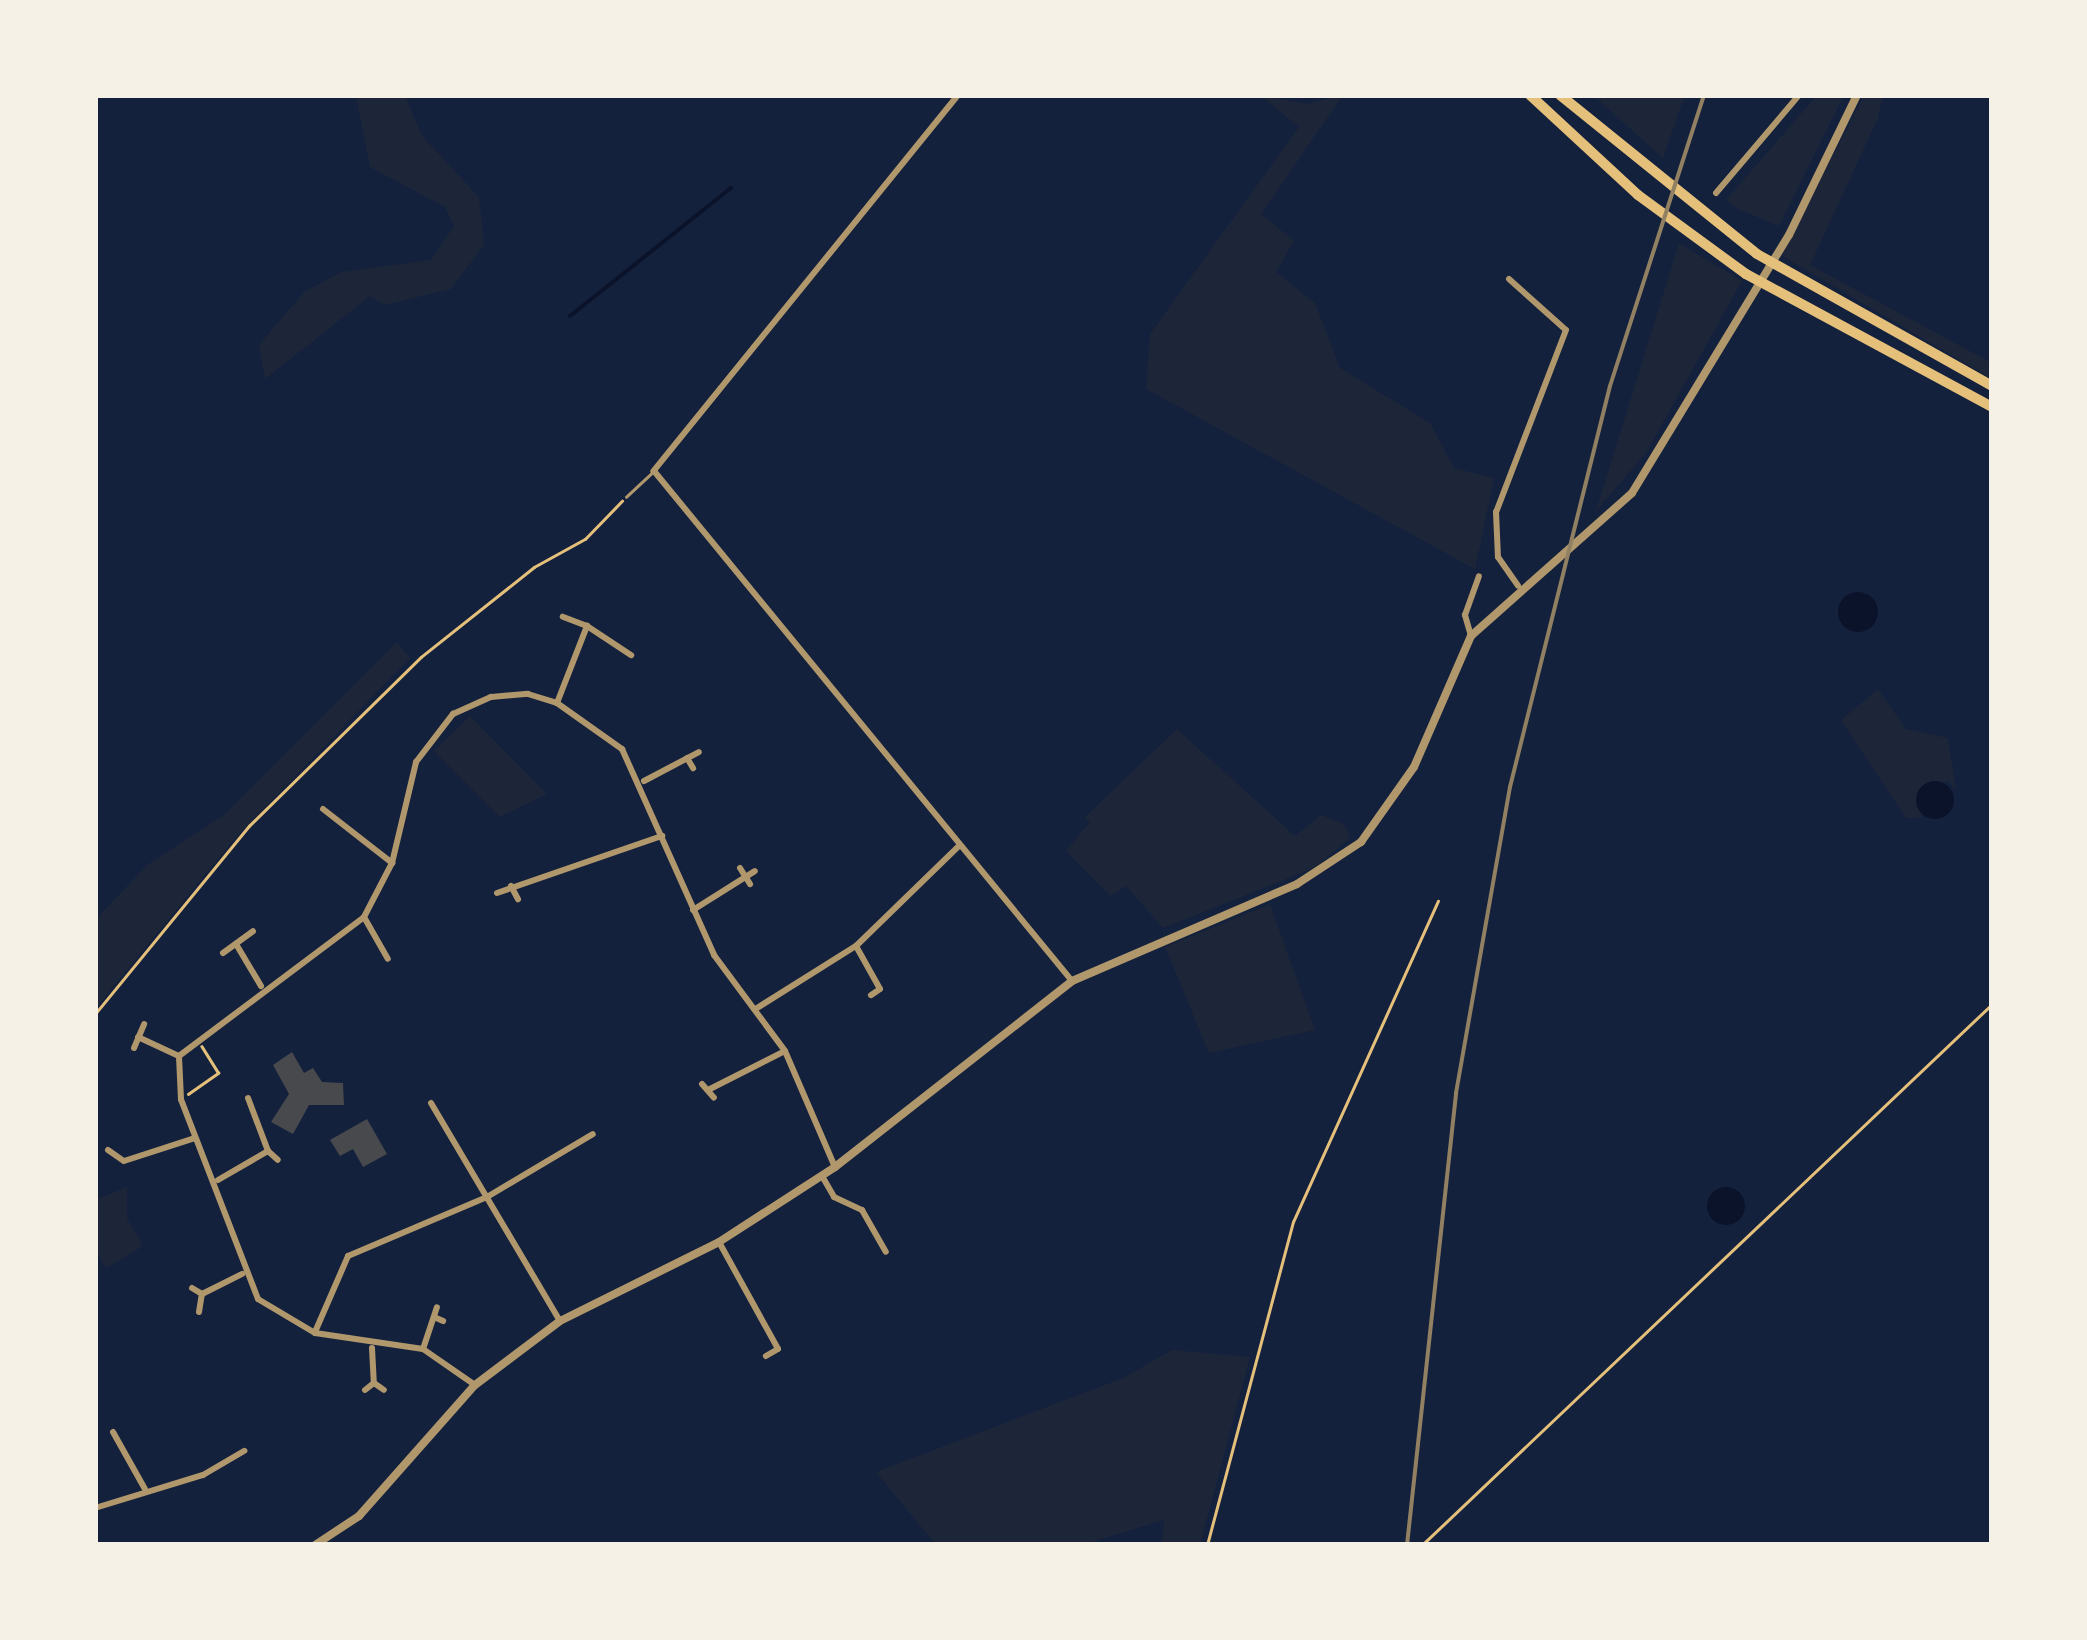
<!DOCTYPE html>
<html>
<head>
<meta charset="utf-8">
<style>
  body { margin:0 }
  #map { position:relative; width:2087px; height:1640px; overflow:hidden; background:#14213d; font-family:Roboto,sans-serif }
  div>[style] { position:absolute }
  .green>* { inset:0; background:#1d2539 }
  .water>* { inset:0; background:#0b132b }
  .round { border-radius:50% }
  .stream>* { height:4px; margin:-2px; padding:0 2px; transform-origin:2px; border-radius:2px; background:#0b132b }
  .building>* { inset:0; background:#48494c }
  .path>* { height:2.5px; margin:-1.25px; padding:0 1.25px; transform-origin:1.25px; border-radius:1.25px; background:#e5c07b }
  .service>* { height:2.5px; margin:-1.25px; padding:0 1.25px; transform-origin:1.25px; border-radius:1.25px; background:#b1986c }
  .minor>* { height:6px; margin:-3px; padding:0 3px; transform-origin:3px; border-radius:3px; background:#b1986c }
  .tertiary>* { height:8px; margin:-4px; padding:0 4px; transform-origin:4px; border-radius:4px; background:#b1986c }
  .trunk>* { height:10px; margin:-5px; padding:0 5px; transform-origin:5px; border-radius:5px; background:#e5c07b }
  .rail>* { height:4px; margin:-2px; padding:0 2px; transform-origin:2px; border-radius:2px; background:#918062 }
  span { translate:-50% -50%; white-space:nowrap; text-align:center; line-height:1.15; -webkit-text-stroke:9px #f6f1e7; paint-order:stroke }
  .frame { position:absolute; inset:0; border:98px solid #f6f1e7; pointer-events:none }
</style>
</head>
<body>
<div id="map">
  <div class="green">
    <div style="clip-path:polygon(356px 95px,405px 95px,422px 136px,479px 197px,484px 245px,451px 289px,385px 305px,370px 296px,265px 379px,259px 345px,304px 292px,341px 272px,431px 260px,454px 226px,445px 207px,370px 167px)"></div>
    <div style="clip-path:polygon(1260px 95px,1307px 104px,1343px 95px,1261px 214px,1294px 241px,1276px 272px,1315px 303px,1340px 368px,1430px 423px,1454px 468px,1494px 478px,1475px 569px,1146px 389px,1150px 334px,1299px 127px)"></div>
    <div style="clip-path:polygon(1593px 95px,1685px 95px,1663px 158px,1618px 118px)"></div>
    <div style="clip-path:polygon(1817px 95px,1844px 95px,1779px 226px,1738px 209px,1726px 200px)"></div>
    <div style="clip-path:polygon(1864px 95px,1883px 95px,1878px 118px,1810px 265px,1992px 363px,1992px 379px,1782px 256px)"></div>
    <div style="clip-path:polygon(1679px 243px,1742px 281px,1646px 453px,1596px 511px)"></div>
    <div style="clip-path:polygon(397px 642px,410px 658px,238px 835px,95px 1009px,95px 920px,147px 865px,224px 815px)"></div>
    <div style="clip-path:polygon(1878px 689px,1906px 729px,1948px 738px,1956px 791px,1948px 781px,1918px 790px,1922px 818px,1906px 818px,1841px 720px)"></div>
    <div style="clip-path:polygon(470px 716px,547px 794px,500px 817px,434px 751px)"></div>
    <div style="clip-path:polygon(1177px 729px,1295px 836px,1321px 815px,1344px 824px,1350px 838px,1314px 868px,1163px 928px,1126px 886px,1110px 896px,1066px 851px,1090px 822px,1085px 817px)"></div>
    <div style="clip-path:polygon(1270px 904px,1315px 1030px,1209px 1053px,1165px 947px)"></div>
    <div style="clip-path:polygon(127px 1187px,127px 1218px,143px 1246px,106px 1268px,95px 1251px,95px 1200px)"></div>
    <div style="clip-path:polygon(1172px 1350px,1250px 1357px,1200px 1545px,1161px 1545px,1164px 1520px,1082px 1545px,936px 1545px,876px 1472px,1123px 1378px)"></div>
  </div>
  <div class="water">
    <div class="round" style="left:1838px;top:592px;width:40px;height:40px"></div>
    <div class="round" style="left:1916px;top:781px;width:38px;height:38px"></div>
    <div class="round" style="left:1707px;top:1187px;width:38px;height:38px"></div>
  </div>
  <div class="stream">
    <div style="left:570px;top:316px;width:206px;rotate:-38.5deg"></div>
  </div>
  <div class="building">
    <div style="clip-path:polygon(292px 1052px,304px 1073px,313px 1068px,322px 1082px,343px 1083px,344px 1105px,309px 1105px,293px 1134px,271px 1122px,289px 1094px,273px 1065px)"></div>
    <div style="clip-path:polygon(367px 1119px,387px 1154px,363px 1167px,353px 1149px,340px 1156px,330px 1140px)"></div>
  </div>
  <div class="path">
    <div style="left:95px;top:1014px;width:243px;rotate:-50.7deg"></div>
    <div style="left:249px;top:826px;width:241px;rotate:-44.5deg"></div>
    <div style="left:421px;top:657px;width:144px;rotate:-38.5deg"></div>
    <div style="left:534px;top:567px;width:58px;rotate:-28.8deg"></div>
    <div style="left:585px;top:539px;width:53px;rotate:-45.8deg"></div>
    <div style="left:188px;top:1094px;width:37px;rotate:-35deg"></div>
    <div style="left:218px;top:1073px;width:31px;rotate:-122deg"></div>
    <div style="left:1207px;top:1545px;width:334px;rotate:-75.1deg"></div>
    <div style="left:1293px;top:1222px;width:352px;rotate:-65.7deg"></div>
    <div style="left:1422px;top:1545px;width:786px;rotate:-43.5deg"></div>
  </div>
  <div class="service">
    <div style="left:626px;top:497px;width:38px;rotate:-43deg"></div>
  </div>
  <div class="minor">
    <div style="left:958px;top:95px;width:484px;rotate:129deg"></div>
    <div style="left:654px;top:471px;width:659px;rotate:50.66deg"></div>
    <div style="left:1716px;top:193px;width:128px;rotate:-49.7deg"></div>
    <div style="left:1509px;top:279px;width:76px;rotate:41.8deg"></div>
    <div style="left:1566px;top:330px;width:195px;rotate:111deg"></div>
    <div style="left:1496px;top:512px;width:45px;rotate:87.5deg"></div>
    <div style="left:1498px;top:557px;width:35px;rotate:55deg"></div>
    <div style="left:587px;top:626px;width:53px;rotate:33.4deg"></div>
    <div style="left:1471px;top:636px;width:22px;rotate:-106deg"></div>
    <div style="left:1465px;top:615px;width:41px;rotate:-70.3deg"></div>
    <div style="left:557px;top:703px;width:83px;rotate:-68.7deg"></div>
    <div style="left:587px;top:626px;width:26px;rotate:-159deg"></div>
    <div style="left:687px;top:758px;width:12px;rotate:59deg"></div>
    <div style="left:644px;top:781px;width:62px;rotate:-27.8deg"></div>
    <div style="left:323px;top:809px;width:88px;rotate:38deg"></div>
    <div style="left:740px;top:868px;width:19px;rotate:58deg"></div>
    <div style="left:511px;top:886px;width:15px;rotate:62deg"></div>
    <div style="left:497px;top:893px;width:175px;rotate:-19.1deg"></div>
    <div style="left:693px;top:910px;width:73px;rotate:-32.2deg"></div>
    <div style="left:364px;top:917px;width:48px;rotate:60.3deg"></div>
    <div style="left:236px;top:944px;width:49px;rotate:59.2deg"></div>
    <div style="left:856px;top:946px;width:144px;rotate:-44.2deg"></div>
    <div style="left:223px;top:953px;width:37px;rotate:-36deg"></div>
    <div style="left:757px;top:1008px;width:117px;rotate:-32.1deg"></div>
    <div style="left:856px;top:946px;width:49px;rotate:60.8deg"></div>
    <div style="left:880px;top:989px;width:11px;rotate:146deg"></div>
    <div style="left:138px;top:1037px;width:45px;rotate:24.9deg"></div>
    <div style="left:134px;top:1048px;width:26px;rotate:-67deg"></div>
    <div style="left:702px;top:1084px;width:18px;rotate:49deg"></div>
    <div style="left:708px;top:1090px;width:86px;rotate:-26.9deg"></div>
    <div style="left:248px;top:1098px;width:57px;rotate:69.3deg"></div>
    <div style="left:431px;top:1103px;width:253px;rotate:59.4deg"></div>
    <div style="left:108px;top:1150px;width:19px;rotate:35deg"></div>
    <div style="left:124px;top:1161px;width:75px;rotate:-17.9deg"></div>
    <div style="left:822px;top:1176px;width:24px;rotate:60deg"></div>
    <div style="left:834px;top:1197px;width:31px;rotate:25deg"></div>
    <div style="left:862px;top:1210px;width:48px;rotate:60.3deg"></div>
    <div style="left:218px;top:1180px;width:58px;rotate:-30.1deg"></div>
    <div style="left:268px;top:1151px;width:13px;rotate:42deg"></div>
    <div style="left:719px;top:1242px;width:122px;rotate:61.1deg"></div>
    <div style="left:778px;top:1349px;width:14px;rotate:150deg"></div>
    <div style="left:192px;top:1288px;width:12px;rotate:31deg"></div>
    <div style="left:199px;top:1312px;width:18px;rotate:-81deg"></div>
    <div style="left:202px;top:1294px;width:45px;rotate:-26.6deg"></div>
    <div style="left:434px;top:1317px;width:10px;rotate:24deg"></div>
    <div style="left:315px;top:1332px;width:83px;rotate:-66.5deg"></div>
    <div style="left:348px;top:1256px;width:151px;rotate:-23deg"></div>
    <div style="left:487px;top:1197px;width:123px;rotate:-30.7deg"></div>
    <div style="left:372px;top:1348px;width:35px;rotate:87deg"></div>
    <div style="left:374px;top:1383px;width:12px;rotate:35deg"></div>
    <div style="left:423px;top:1349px;width:44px;rotate:-71.6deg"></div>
    <div style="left:475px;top:1385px;width:63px;rotate:-145.3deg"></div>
    <div style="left:423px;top:1349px;width:109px;rotate:-171.6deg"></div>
    <div style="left:315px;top:1333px;width:66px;rotate:-149.2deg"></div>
    <div style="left:258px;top:1299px;width:214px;rotate:-111.1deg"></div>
    <div style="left:181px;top:1099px;width:43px;rotate:-92.7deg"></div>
    <div style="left:179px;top:1056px;width:231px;rotate:-36.9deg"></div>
    <div style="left:364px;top:917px;width:61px;rotate:-62.6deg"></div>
    <div style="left:392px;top:863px;width:104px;rotate:-76.6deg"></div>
    <div style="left:416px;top:762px;width:61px;rotate:-52.4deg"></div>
    <div style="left:453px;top:714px;width:42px;rotate:-24.1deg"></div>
    <div style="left:491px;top:697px;width:37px;rotate:-5deg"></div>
    <div style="left:528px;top:694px;width:30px;rotate:17deg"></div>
    <div style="left:557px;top:703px;width:80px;rotate:35.3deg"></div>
    <div style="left:622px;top:749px;width:226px;rotate:65.9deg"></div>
    <div style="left:714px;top:955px;width:119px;rotate:53.5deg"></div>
    <div style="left:785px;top:1051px;width:126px;rotate:66.7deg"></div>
    <div style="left:365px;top:1390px;width:11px;rotate:-38deg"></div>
    <div style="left:113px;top:1432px;width:65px;rotate:60.7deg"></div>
    <div style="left:95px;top:1508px;width:113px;rotate:-17deg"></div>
    <div style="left:203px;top:1475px;width:48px;rotate:-30.3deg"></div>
  </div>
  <div class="tertiary">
    <div style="left:315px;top:1545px;width:53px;rotate:-33.4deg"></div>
    <div style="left:359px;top:1516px;width:175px;rotate:-48.5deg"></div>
    <div style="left:475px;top:1385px;width:106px;rotate:-37deg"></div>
    <div style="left:560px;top:1321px;width:178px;rotate:-26.4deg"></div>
    <div style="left:719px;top:1242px;width:138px;rotate:-32.9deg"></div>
    <div style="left:835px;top:1167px;width:301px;rotate:-38.1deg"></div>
    <div style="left:1072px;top:981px;width:245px;rotate:-23.3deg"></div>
    <div style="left:1297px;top:884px;width:77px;rotate:-33.3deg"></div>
    <div style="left:1361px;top:842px;width:92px;rotate:-54.8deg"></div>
    <div style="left:1414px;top:767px;width:143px;rotate:-66.5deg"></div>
    <div style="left:1471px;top:636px;width:215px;rotate:-41.6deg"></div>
    <div style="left:1632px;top:493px;width:302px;rotate:-58.7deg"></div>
    <div style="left:1789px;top:235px;width:156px;rotate:-64.1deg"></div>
  </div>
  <div class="trunk">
    <div style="left:1530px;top:95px;width:147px;rotate:42.8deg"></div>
    <div style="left:1638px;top:195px;width:134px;rotate:36.2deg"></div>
    <div style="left:1746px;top:274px;width:280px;rotate:28.4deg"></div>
    <div style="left:1560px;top:95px;width:253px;rotate:38.9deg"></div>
    <div style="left:1757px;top:254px;width:270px;rotate:29.3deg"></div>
  </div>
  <div class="rail">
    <div style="left:1407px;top:1545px;width:455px;rotate:-83.8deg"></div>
    <div style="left:1456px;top:1093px;width:311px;rotate:-80deg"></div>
    <div style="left:1510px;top:787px;width:413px;rotate:-76deg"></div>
    <div style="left:1610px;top:386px;width:306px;rotate:-72.1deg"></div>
  </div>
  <div class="frame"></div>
</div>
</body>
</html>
